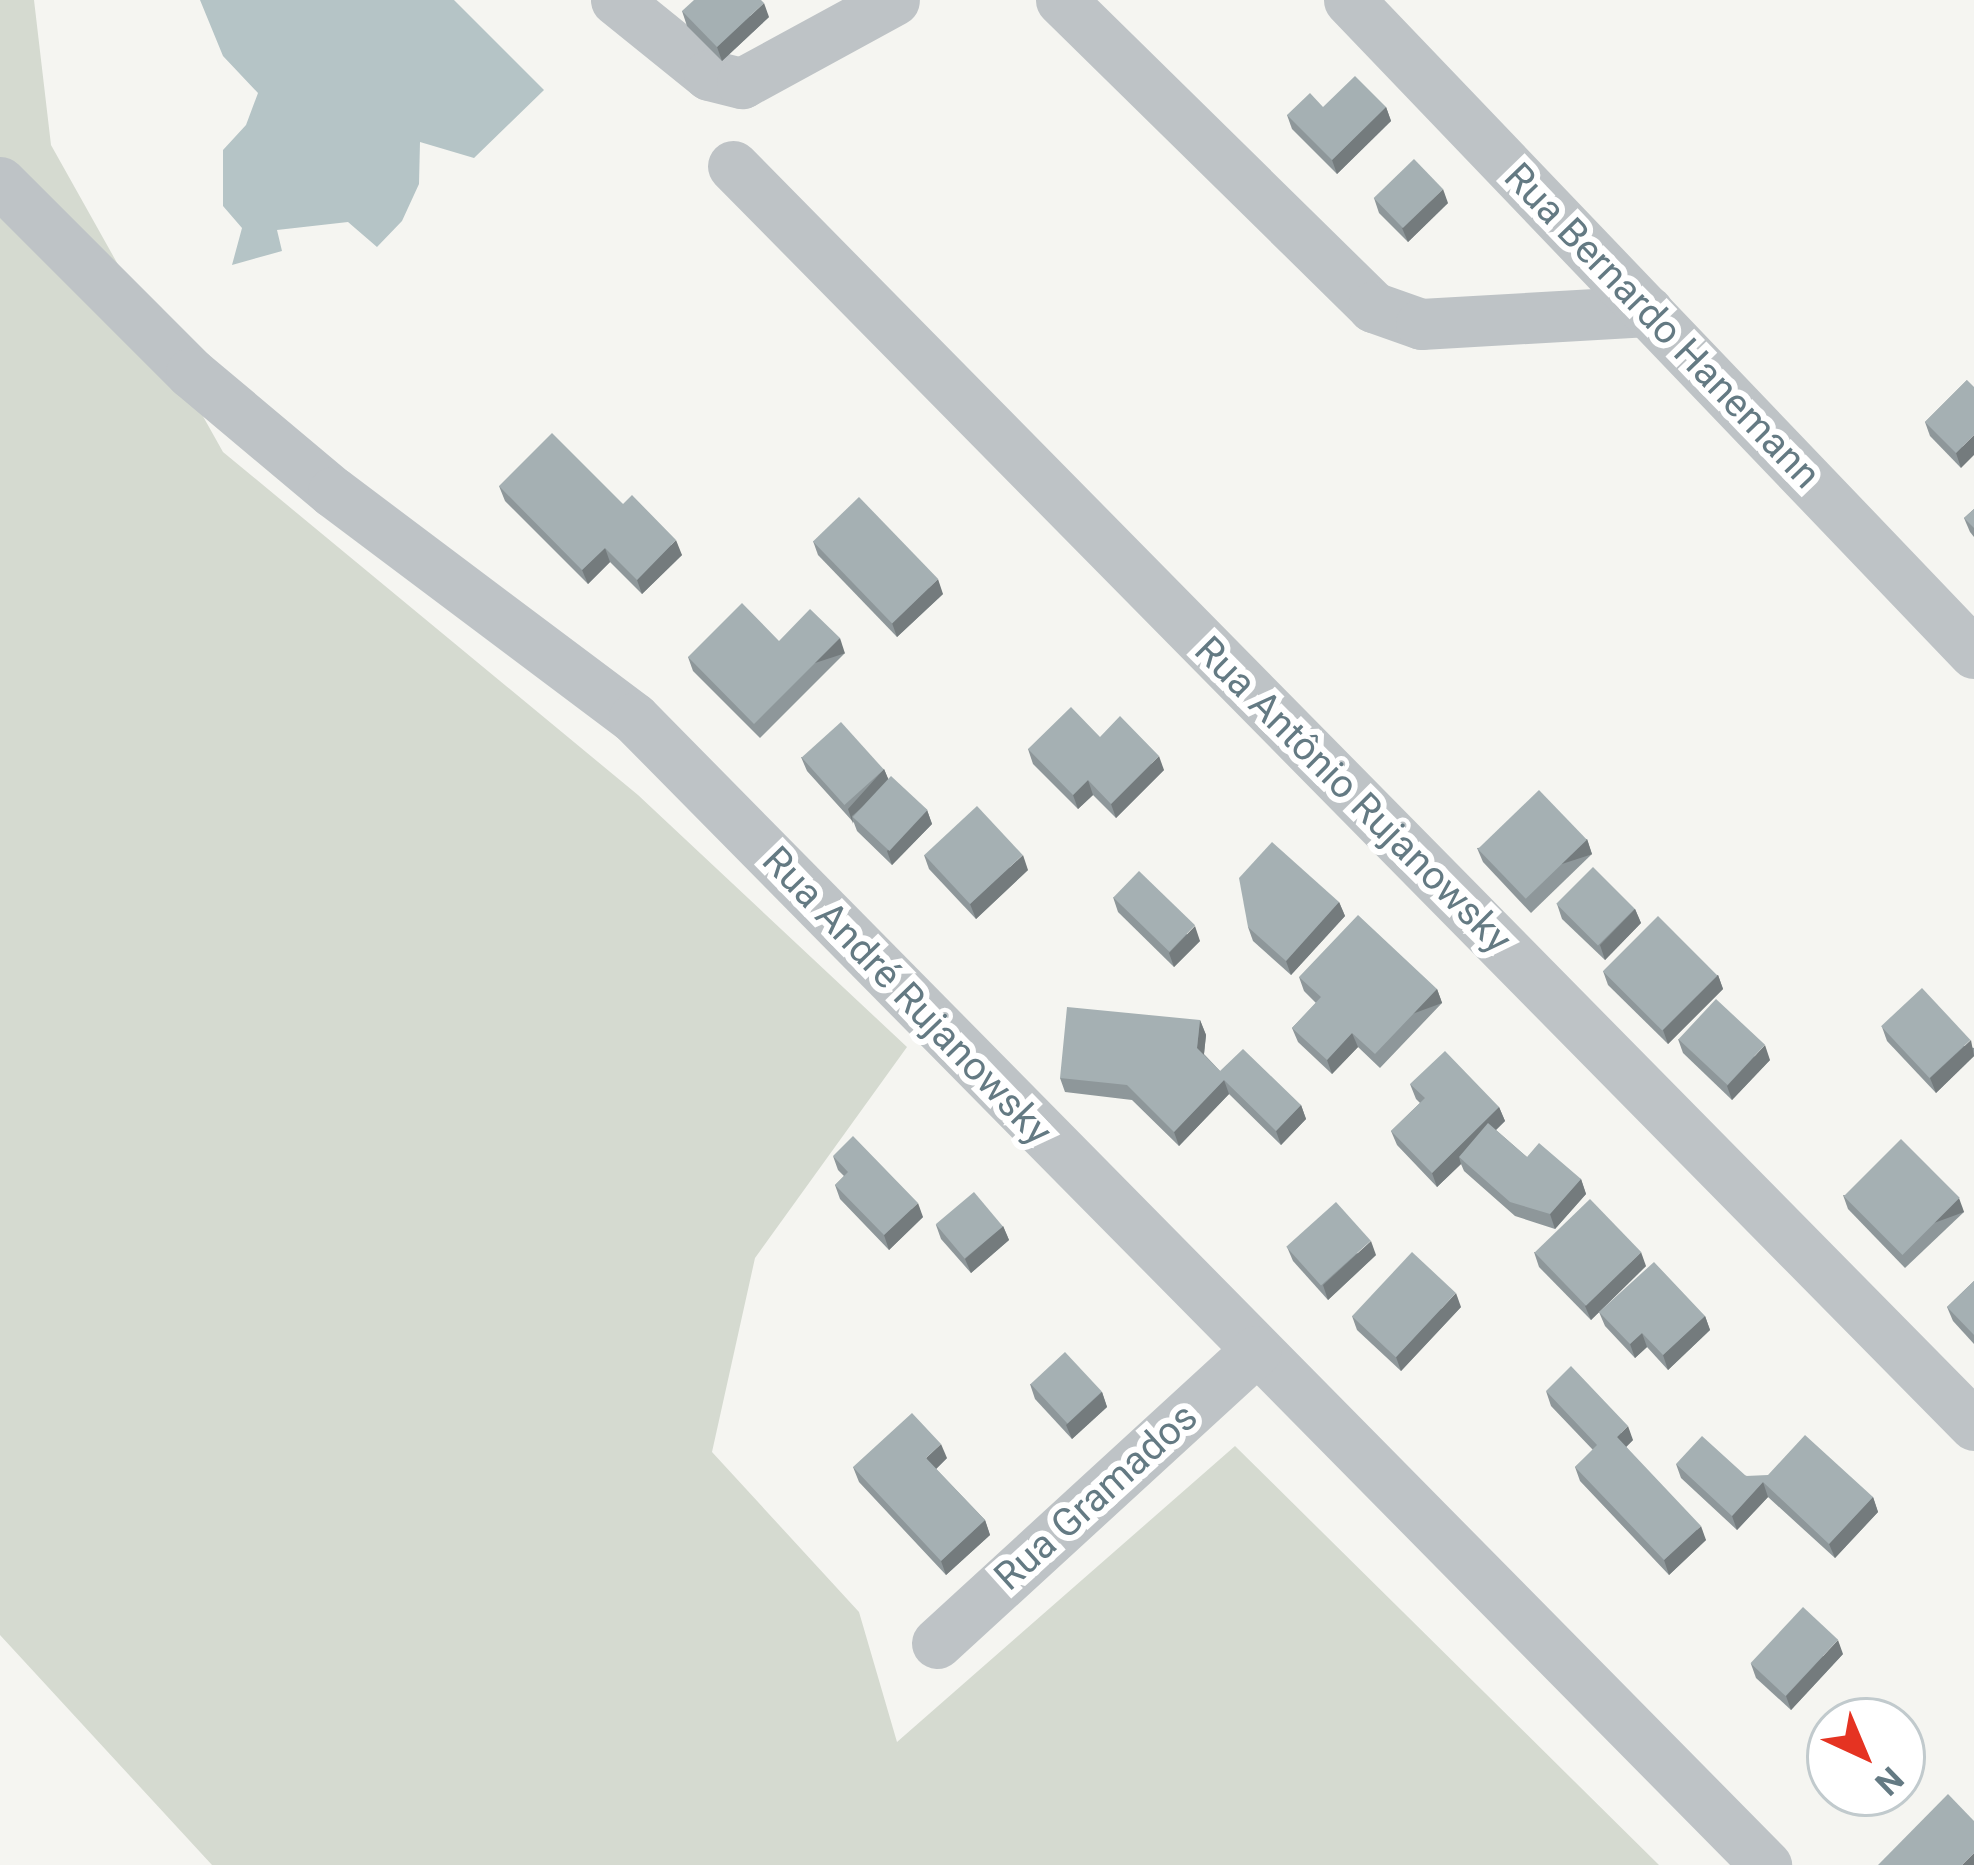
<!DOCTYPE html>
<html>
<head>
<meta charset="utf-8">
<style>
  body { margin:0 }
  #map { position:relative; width:1974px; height:1865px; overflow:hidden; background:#f5f5f1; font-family:Roboto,sans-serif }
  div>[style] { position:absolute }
  .green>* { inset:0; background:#d5dad0 }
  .water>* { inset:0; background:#b5c4c6 }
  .minor>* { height:51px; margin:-25.5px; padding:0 25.5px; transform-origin:25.5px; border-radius:25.5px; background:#bec3c6 }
  .wall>* { inset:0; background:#8e979a }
  .shaded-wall>* { inset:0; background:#747b7d; transform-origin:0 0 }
  .building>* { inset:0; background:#a5b0b3; transform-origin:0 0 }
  span { translate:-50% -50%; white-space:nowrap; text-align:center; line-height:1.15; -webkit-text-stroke:12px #fff; paint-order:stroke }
  .street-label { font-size:39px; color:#647a83 }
  .north { position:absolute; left:1806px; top:1697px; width:120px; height:120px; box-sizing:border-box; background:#fff; border:3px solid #c1cacd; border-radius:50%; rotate:136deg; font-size:33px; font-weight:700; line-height:48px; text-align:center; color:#647a83 }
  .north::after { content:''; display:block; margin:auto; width:42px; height:54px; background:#e53322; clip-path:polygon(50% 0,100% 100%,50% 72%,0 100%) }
</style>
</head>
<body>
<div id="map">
  <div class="green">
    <div style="clip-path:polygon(0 0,34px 0,51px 145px,223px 452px,638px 795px,907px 1047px,755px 1258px,712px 1452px,859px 1612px,897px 1742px,1235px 1446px,1659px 1865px,212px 1865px,0 1635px)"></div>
  </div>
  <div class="water">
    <div style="clip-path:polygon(200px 0,454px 0,544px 90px,474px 158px,420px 142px,419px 184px,402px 221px,377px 247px,348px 222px,277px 230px,282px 251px,232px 265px,242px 228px,223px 206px,223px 150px,246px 125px,258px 93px,223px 56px)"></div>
  </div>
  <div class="minor">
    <div style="left:616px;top:0;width:119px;rotate:38.9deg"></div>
    <div style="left:709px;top:75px;width:34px;rotate:14deg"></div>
    <div style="left:742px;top:83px;width:173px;rotate:-28.6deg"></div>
    <div style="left:1061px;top:0;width:438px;rotate:44.5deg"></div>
    <div style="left:1373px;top:307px;width:51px;rotate:19.5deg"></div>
    <div style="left:1421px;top:324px;width:227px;rotate:-3.3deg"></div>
    <div style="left:1349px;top:0;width:904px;rotate:46.26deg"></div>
    <div style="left:733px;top:166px;width:1768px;rotate:45.41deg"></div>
    <div style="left:0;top:182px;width:270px;rotate:45deg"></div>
    <div style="left:191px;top:373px;width:185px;rotate:40deg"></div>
    <div style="left:333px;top:492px;width:376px;rotate:36.9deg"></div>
    <div style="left:634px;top:718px;width:1612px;rotate:45.38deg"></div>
    <div style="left:937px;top:1643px;width:432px;rotate:-42.5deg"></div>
  </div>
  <div class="wall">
    <div style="clip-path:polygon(682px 11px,769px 17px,722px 61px,687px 26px)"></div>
    <div style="clip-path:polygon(1323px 107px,1386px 107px,1391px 121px,1337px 174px,1292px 129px,1287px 115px)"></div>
    <div style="clip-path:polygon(1374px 198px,1448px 203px,1408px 242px,1379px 213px)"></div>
    <div style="clip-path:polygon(1967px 380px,1961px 468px,1930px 436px,1925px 422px)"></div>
    <div style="clip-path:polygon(499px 486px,623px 504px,682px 555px,642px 594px,610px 562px,588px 584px,505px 501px)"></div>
    <div style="clip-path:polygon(1974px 509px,1974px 537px,1970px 532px,1964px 518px)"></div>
    <div style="clip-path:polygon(813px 541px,943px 594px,897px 637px,818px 555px)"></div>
    <div style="clip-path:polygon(779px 641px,845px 653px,760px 738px,693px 671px,688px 657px)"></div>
    <div style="clip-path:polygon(1100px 737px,1164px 770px,1116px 818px,1093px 795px,1078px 809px,1033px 764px,1028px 749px)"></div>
    <div style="clip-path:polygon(801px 757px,884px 769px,888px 779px,927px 810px,932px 824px,892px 865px,857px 831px,854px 823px,807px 771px)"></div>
    <div style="clip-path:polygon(1587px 839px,1592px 854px,1531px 913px,1483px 862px,1477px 848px)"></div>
    <div style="clip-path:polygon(924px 855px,1028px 870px,976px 919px,929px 869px)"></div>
    <div style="clip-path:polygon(1113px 897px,1200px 941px,1174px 967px,1118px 912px)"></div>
    <div style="clip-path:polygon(1339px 902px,1345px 916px,1291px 975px,1253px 941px,1248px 927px)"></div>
    <div style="clip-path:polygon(1557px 904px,1635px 909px,1641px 923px,1605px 960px,1562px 919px)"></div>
    <div style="clip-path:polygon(1603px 971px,1718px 975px,1723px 989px,1668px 1044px,1608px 985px)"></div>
    <div style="clip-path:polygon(1299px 977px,1437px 989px,1442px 1003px,1380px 1068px,1358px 1047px,1332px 1074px,1298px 1042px,1292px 1028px,1316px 1003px,1304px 991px)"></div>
    <div style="clip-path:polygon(1200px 1020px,1206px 1035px,1204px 1054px,1220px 1071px,1301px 1105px,1306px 1119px,1281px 1145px,1229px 1094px,1179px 1146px,1132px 1100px,1065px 1092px,1060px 1078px)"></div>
    <div style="clip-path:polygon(1882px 1027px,1974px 1048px,1974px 1056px,1936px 1093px,1887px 1041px)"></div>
    <div style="clip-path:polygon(1678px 1039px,1770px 1060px,1732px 1100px,1683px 1053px)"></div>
    <div style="clip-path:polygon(1410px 1084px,1499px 1107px,1505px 1121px,1496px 1130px,1527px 1157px,1581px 1179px,1586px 1194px,1555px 1229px,1515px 1216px,1464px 1171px,1461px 1164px,1437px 1187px,1397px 1145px,1391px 1131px,1420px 1103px,1416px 1099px)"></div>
    <div style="clip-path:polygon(833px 1156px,923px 1217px,889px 1250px,840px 1199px,835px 1185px,844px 1176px,838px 1170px)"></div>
    <div style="clip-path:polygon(1843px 1195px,1964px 1212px,1905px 1268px,1848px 1209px)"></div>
    <div style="clip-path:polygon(936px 1225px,1003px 1226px,1009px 1240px,971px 1273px,941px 1239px)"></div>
    <div style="clip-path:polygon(1287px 1247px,1376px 1255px,1328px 1300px,1293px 1261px)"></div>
    <div style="clip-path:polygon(1534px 1252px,1646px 1266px,1591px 1320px,1539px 1267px)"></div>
    <div style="clip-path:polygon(1974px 1281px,1974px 1344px,1953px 1321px,1947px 1307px)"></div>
    <div style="clip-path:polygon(1461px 1307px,1401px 1371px,1357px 1330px,1352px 1316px)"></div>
    <div style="clip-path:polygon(1599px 1312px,1705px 1316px,1710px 1330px,1668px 1370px,1647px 1347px,1635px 1358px,1605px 1326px)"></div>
    <div style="clip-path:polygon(1030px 1384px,1102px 1392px,1107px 1407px,1072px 1439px,1035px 1399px)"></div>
    <div style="clip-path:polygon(1546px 1391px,1633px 1440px,1626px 1447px,1706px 1540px,1669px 1575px,1580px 1481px,1575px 1467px,1593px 1450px,1551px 1406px)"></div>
    <div style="clip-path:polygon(947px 1458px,936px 1469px,985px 1520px,990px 1535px,946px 1575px,859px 1482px,853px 1467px)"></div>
    <div style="clip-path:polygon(1676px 1464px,1873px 1497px,1878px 1512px,1835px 1558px,1768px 1497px,1737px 1530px,1681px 1478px)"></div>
    <div style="clip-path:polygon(1843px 1654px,1791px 1710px,1756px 1678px,1751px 1664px)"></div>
  </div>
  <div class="shaded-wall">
    <div style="clip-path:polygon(764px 3px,769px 17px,722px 61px,717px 47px)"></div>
    <div style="clip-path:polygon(1386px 107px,1391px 121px,1337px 174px,1332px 160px)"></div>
    <div style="clip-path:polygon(1443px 189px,1448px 203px,1408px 242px,1402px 228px)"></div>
    <div style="clip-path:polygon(1974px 435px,1974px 455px,1961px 468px,1956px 453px)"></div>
    <div style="clip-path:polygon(676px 540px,682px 555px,642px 594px,637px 580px)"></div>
    <div style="clip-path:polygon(605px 548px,610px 562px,588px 584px,582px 570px)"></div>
    <div style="clip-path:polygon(938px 579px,943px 594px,897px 637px,892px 623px)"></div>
    <div style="left:840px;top:638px;width:16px;height:122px;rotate:72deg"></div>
    <div style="clip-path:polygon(1159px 756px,1164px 770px,1116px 818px,1111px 804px)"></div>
    <div style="clip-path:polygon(884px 769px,890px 783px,852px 816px,853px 824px,848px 809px)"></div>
    <div style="clip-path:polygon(1088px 780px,1093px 795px,1078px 809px,1073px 795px)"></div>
    <div style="clip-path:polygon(927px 810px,932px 824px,892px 865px,887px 851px)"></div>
    <div style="left:1587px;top:839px;width:16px;height:86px;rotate:72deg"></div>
    <div style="clip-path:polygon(1023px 855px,1028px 870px,976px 919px,970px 904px)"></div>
    <div style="clip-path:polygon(1339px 902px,1345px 916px,1291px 975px,1286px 961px)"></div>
    <div style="clip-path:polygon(1635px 909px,1641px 923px,1605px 960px,1600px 945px)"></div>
    <div style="clip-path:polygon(1195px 926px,1200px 941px,1174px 967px,1169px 953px)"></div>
    <div style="clip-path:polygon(1718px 975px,1723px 989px,1668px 1044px,1663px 1030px)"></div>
    <div style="left:1437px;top:989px;width:15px;height:90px;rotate:70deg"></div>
    <div style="clip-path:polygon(1200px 1020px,1206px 1035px,1203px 1063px,1197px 1048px)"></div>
    <div style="clip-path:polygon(1352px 1033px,1358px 1047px,1332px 1074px,1327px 1060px)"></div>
    <div style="clip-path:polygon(1971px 1040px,1974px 1056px,1936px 1093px,1930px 1078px)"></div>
    <div style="clip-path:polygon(1765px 1045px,1770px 1060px,1732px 1100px,1727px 1086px)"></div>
    <div style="clip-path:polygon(1224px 1080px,1229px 1094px,1179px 1146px,1174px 1132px)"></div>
    <div style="clip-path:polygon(1301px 1105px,1306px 1119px,1281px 1145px,1276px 1131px)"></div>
    <div style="clip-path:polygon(1499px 1107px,1505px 1121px,1464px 1161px,1459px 1157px,1461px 1164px,1437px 1187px,1432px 1173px)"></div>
    <div style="clip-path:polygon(1581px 1179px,1586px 1194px,1555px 1229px,1550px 1214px)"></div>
    <div style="left:1959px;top:1198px;width:15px;height:81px;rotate:70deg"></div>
    <div style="clip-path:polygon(918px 1203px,923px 1217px,889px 1250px,884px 1235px)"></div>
    <div style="clip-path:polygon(1003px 1226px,1009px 1240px,971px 1273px,965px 1259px)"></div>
    <div style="clip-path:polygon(1371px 1241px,1376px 1255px,1328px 1300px,1323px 1285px)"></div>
    <div style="clip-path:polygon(1641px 1252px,1646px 1266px,1591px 1320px,1585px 1306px)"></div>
    <div style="clip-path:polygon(1456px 1293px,1461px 1307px,1401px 1371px,1396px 1357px)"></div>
    <div style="clip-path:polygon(1705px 1316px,1710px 1330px,1668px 1370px,1663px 1355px)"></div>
    <div style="clip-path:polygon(1642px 1333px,1647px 1347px,1635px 1358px,1630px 1344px)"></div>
    <div style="clip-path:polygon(1102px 1392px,1107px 1407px,1072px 1439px,1066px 1425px)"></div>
    <div style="clip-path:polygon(1628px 1426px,1633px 1440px,1622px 1451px,1617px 1437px)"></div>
    <div style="clip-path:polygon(941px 1444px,947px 1458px,932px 1473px,926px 1458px)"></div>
    <div style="clip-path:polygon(1763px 1482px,1768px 1497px,1737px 1530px,1732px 1516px)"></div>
    <div style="clip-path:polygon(1873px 1497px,1878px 1512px,1835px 1558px,1829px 1544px)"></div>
    <div style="clip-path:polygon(985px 1520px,990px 1535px,946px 1575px,941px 1561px)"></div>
    <div style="clip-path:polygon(1701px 1526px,1706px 1540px,1669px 1575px,1664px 1560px)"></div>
    <div style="clip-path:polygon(1838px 1640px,1843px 1654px,1791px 1710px,1786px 1696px)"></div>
    <div style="clip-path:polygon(1974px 1853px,1974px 1865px,1962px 1865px)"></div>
  </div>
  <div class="building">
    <div style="clip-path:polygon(694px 0,761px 0,764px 3px,717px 47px,682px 11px)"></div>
    <div style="clip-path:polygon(1355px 76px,1386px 107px,1332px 160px,1287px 115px,1310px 93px,1323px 107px)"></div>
    <div style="left:1414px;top:159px;width:42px;height:56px;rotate:46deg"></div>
    <div style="clip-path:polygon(1967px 380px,1974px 387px,1974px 435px,1956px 453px,1925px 422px)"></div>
    <div style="clip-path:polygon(552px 433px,623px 504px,632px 495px,676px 540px,637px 580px,605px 548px,582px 570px,499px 486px)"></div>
    <div style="left:859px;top:497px;width:114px;height:64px;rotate:46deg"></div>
    <div style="clip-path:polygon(1974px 509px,1974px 528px,1964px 518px)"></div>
    <div style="clip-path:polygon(742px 603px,779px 641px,810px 609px,840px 638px,754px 724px,688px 657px)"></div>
    <div style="clip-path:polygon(1071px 707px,1100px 737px,1120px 716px,1159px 756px,1111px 804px,1088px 780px,1073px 795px,1028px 749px)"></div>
    <div style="left:841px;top:722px;width:64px;height:53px;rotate:48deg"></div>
    <div style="left:891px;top:776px;width:50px;height:56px;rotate:43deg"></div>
    <div style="left:1539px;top:790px;width:69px;height:85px;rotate:46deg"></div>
    <div style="left:977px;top:806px;width:67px;height:72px;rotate:47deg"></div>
    <div style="clip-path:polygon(1272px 842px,1339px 902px,1286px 961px,1248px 927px,1239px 878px)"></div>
    <div style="left:1593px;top:867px;width:59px;height:52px;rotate:45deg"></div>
    <div style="left:1139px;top:871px;width:78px;height:37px;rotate:44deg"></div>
    <div style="clip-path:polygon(1358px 915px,1437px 989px,1375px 1054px,1352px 1033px,1327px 1060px,1292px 1028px,1321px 997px,1299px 977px)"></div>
    <div style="left:1658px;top:916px;width:84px;height:78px;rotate:45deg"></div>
    <div style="left:1922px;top:988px;width:71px;height:56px;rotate:47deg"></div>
    <div style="left:1716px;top:999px;width:67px;height:55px;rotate:43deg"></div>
    <div style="clip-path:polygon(1067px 1007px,1200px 1020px,1197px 1048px,1220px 1071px,1243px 1049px,1301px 1105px,1276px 1131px,1224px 1080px,1174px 1132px,1127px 1085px,1060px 1078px)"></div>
    <div style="clip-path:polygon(1445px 1051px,1499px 1107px,1432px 1173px,1391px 1131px,1425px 1098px,1410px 1084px)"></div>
    <div style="clip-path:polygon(1488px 1123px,1527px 1157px,1539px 1143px,1581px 1179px,1550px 1214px,1510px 1202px,1459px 1157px)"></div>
    <div style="clip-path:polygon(853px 1136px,918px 1203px,884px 1235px,835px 1185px,848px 1172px,833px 1156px)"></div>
    <div style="left:1901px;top:1139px;width:83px;height:81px;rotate:45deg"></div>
    <div style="left:974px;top:1192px;width:45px;height:50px;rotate:50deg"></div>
    <div style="left:1590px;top:1199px;width:74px;height:77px;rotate:46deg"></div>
    <div style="left:1336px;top:1202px;width:52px;height:67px;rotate:48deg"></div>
    <div style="left:1412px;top:1252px;width:60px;height:88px;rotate:43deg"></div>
    <div style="clip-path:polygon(1654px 1262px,1705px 1316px,1663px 1355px,1642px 1333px,1630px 1344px,1599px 1312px)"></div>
    <div style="clip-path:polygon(1974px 1281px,1974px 1335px,1947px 1307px)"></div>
    <div style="left:1065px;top:1352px;width:54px;height:47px;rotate:47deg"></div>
    <div style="clip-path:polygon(1571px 1366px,1628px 1426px,1617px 1437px,1701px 1526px,1664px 1560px,1575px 1467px,1597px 1445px,1546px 1391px)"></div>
    <div style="clip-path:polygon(912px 1413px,941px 1444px,926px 1458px,985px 1520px,941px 1561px,853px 1467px)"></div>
    <div style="clip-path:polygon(1805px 1435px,1873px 1497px,1829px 1544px,1763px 1482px,1732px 1516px,1676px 1464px,1702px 1436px,1746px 1476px,1768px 1475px)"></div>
    <div style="left:1803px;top:1607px;width:48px;height:77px;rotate:43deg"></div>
    <div style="clip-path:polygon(1948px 1794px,1974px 1821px,1974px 1853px,1962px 1865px,1878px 1865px)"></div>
  </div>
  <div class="street-label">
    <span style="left:1662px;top:326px;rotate:46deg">Rua Bernardo Hanemann</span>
    <span style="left:1353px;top:795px;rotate:45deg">Rua Antônio Rujanowsky</span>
    <span style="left:907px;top:996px;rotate:46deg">Rua André Rujanowsky</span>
    <span style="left:1096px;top:1497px;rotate:-42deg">Rua Gramados</span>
  </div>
  <div class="north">N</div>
</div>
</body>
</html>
